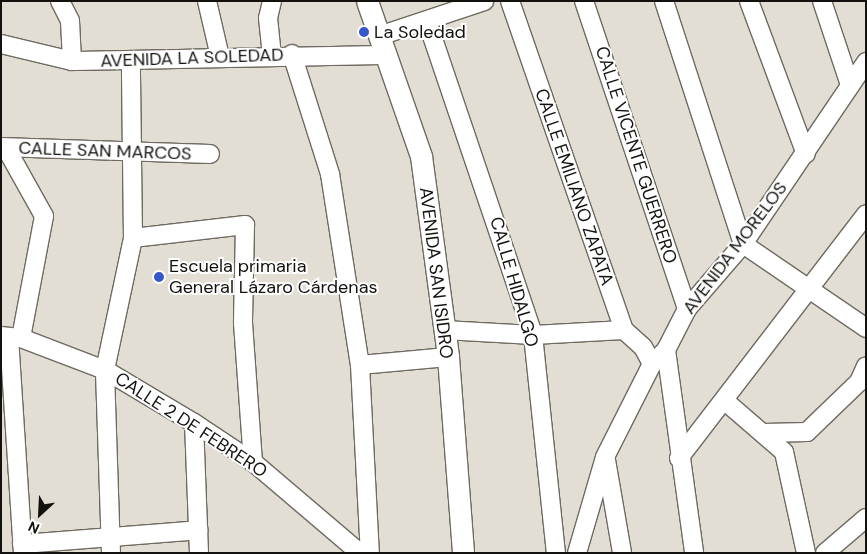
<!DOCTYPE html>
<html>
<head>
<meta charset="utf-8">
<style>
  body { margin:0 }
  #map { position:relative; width:867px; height:554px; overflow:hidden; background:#e2ded4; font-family:"DM Sans",sans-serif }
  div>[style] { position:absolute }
  .roads { filter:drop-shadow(1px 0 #6e6a61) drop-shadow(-1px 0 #6e6a61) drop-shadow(0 1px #6e6a61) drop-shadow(0 -1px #6e6a61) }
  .minor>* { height:18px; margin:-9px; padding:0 9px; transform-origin:9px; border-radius:9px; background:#fff }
  .major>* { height:21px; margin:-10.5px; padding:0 10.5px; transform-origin:10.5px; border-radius:10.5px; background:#fff }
  .dots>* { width:14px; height:14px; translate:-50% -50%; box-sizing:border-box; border:2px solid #fff; border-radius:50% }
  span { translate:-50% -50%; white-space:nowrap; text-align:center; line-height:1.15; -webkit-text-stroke:4px #fff; paint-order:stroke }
  .poi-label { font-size:18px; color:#12110e }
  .left { translate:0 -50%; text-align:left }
  .street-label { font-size:18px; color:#12110e }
  .frame { position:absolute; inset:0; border:2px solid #12110e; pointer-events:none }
  .north { position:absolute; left:15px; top:489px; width:50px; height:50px; -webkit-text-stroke:4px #fff; paint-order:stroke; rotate:205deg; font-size:14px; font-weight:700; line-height:20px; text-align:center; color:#12110e }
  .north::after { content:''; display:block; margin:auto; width:18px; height:22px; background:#12110e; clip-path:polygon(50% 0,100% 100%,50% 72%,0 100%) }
</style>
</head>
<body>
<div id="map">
  <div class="roads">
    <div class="minor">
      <div style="left:60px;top:1px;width:22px;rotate:63deg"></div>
      <div style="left:70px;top:21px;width:40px;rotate:87.1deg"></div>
      <div style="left:207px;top:1px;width:57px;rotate:76.9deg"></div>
      <div style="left:272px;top:1px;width:17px;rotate:103deg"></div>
      <div style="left:268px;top:18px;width:37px;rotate:84deg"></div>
      <div style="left:510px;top:1px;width:348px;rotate:70.9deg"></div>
      <div style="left:624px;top:330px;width:25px;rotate:42deg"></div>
      <div style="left:643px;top:347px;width:19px;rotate:62deg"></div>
      <div style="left:584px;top:1px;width:325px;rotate:71.5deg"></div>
      <div style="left:664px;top:1px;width:256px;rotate:72deg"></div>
      <div style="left:743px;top:244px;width:149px;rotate:34.3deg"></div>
      <div style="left:749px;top:1px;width:163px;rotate:69.6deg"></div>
      <div style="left:822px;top:1px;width:89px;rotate:71.6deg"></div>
      <div style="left:427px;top:21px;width:331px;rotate:71.3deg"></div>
      <div style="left:533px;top:335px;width:219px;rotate:84deg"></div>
      <div style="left:379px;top:36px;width:111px;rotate:-18.4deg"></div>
      <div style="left:1px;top:44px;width:73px;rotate:13.5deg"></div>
      <div style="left:72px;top:61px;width:313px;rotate:-1.1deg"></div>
      <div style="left:292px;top:54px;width:126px;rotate:72.4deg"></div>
      <div style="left:330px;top:174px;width:193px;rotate:81.1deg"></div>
      <div style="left:360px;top:365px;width:188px;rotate:87deg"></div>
      <div style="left:1px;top:147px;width:209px;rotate:1.9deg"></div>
      <div style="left:6px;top:148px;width:78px;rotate:60.8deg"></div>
      <div style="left:44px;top:216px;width:124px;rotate:100.7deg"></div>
      <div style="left:133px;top:238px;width:113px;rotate:-6.6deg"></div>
      <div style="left:245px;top:225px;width:98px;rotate:91.2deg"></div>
      <div style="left:243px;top:323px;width:139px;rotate:85.9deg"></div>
      <div style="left:444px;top:330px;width:89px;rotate:3.2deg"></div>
      <div style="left:533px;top:335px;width:91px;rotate:-3.1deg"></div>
      <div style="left:1px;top:336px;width:20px;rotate:6deg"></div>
      <div style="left:21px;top:338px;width:90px;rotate:20.9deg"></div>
      <div style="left:105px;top:370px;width:104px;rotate:30.8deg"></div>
      <div style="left:194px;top:423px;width:71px;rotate:33.5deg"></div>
      <div style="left:253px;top:462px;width:140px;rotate:40.4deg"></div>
      <div style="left:9px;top:337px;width:216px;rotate:86.3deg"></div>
      <div style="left:666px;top:350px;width:205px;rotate:82.1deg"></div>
      <div style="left:360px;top:365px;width:88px;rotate:-5.2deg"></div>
      <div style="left:725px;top:401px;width:78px;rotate:40.8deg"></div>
      <div style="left:784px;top:452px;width:103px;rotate:77.7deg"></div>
      <div style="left:194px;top:423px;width:130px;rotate:87.8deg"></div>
      <div style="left:764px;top:433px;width:43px;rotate:-1.3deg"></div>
      <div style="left:807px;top:432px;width:72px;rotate:-43.9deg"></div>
      <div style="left:859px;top:382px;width:17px;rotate:-66deg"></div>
      <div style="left:679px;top:458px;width:307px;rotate:-52.5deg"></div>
      <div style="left:606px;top:460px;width:94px;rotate:80.2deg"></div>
      <div style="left:22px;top:544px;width:177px;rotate:-4.5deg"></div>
      <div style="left:111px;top:553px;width:183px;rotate:-91.9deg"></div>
      <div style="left:105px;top:370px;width:135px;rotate:-78deg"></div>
      <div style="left:133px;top:238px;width:176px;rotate:-90.7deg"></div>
      <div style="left:577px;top:553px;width:100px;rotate:-73.7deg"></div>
      <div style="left:605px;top:457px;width:104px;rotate:-63.2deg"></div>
      <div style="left:652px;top:364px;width:20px;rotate:-45deg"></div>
      <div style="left:666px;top:350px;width:46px;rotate:-62.9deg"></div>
      <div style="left:687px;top:309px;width:86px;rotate:-49.3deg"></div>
      <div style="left:743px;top:244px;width:220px;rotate:-55.9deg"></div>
      <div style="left:825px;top:553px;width:54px;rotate:-40.5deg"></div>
    </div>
    <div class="major">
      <div style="left:367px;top:1px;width:164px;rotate:70.8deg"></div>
      <div style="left:421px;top:156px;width:203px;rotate:82.3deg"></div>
      <div style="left:448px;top:357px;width:197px;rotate:85.6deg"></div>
    </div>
  </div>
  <div class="dots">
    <div style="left:364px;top:32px;background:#3557c8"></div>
    <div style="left:159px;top:277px;background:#3557c8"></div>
  </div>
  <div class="poi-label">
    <span class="left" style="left:374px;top:32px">La Soledad</span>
    <span class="left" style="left:169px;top:277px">Escuela primaria<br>General Lázaro Cárdenas</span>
  </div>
  <div class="street-label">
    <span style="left:192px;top:58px;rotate:-2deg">AVENIDA LA SOLEDAD</span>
    <span style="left:105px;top:151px;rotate:2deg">CALLE SAN MARCOS</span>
    <span style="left:636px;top:155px;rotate:72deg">CALLE VICENTE GUERRERO</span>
    <span style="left:574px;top:187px;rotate:71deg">CALLE EMILIANO ZAPATA</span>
    <span style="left:735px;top:248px;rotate:-53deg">AVENIDA MORELOS</span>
    <span style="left:436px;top:273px;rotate:83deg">AVENIDA SAN ISIDRO</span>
    <span style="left:514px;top:282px;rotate:74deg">CALLE HIDALGO</span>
    <span style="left:191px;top:425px;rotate:33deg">CALLE 2 DE FEBRERO</span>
  </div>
  <div class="frame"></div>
  <div class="north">N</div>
</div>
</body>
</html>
